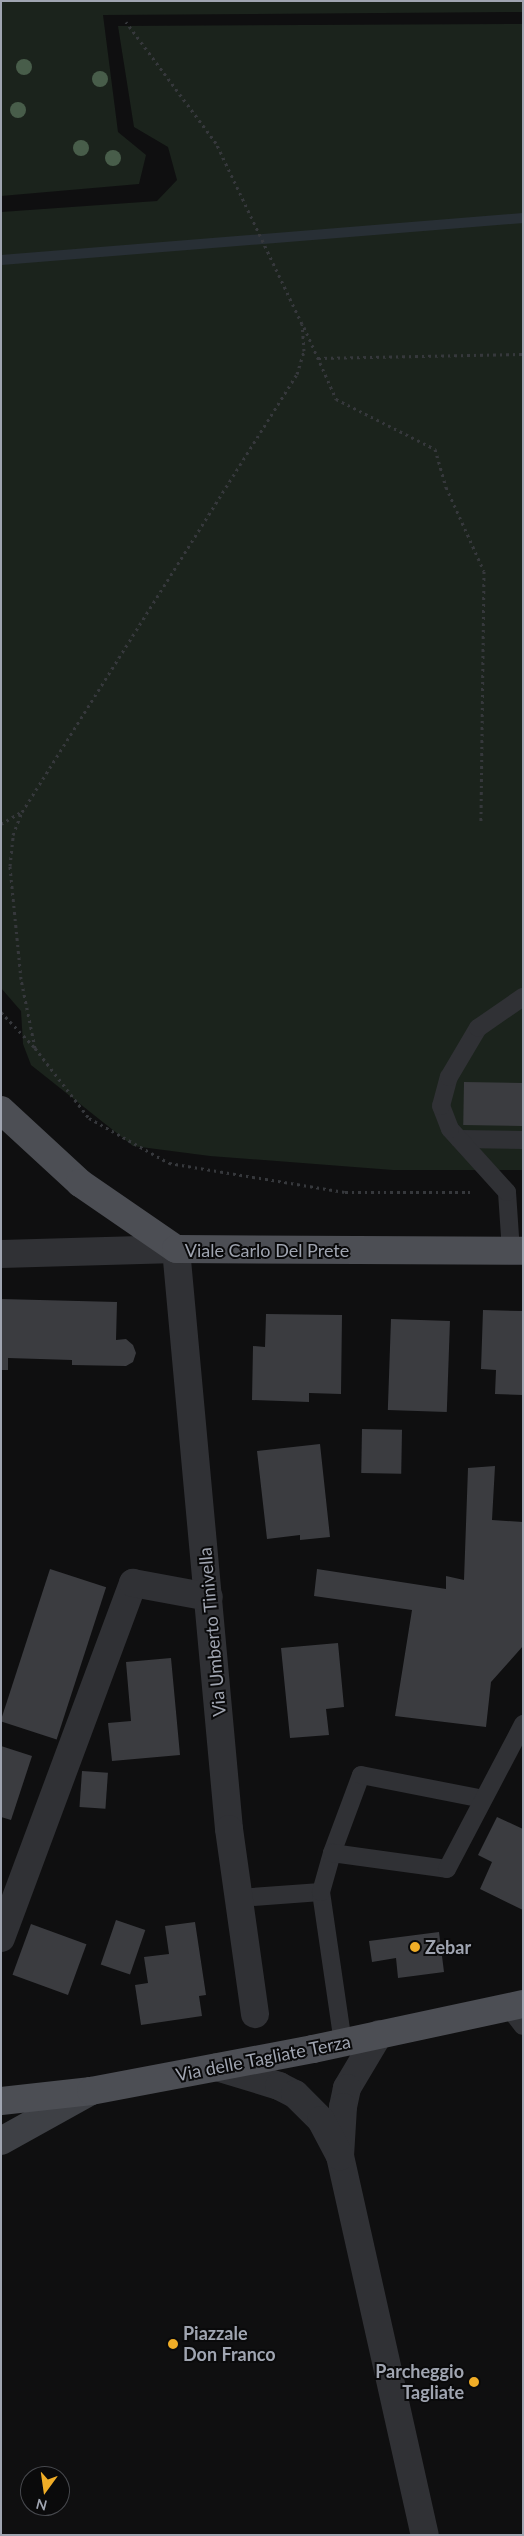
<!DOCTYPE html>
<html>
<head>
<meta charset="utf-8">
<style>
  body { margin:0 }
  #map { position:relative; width:524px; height:2536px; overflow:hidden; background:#0f0f10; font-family:Lato,sans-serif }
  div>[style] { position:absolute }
  .green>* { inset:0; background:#1b231c }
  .stream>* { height:10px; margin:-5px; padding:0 5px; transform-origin:5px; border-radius:5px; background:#282f35 }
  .building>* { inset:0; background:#3b3c40; transform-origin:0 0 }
  .path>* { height:3px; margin-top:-1.5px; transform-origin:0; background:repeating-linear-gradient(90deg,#36383c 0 2.5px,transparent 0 6.5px) }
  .lane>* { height:18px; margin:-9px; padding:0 9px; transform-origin:9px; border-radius:9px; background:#303135 }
  .street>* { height:28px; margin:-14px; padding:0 14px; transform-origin:14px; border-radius:14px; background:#303135 }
  .secondary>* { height:28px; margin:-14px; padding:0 14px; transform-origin:14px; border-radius:14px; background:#3e4045 }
  .primary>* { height:28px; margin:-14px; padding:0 14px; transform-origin:14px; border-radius:14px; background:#4c4e54 }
  .trees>* { width:16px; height:16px; margin:-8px; border-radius:50%; background:#485d4a }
  .dots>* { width:14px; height:14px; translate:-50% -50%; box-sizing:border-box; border:2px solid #0a0a0b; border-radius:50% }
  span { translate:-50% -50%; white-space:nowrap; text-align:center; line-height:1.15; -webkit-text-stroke:4px #0a0a0b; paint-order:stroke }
  .street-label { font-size:18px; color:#a0a5b1 }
  .poi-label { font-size:18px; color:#a0a5b1; font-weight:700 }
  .left { translate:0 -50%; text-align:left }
  .right { translate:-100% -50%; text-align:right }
  .frame { position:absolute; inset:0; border:2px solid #a0a5b1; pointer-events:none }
  .north { position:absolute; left:20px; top:2466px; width:50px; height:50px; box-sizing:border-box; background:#0a0a0b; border:1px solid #46484d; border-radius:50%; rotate:194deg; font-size:14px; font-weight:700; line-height:20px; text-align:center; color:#a0a5b1 }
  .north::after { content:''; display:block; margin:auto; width:18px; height:22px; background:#f0ad27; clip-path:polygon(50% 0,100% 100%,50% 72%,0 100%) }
</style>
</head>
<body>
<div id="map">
  <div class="green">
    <div style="clip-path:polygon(1px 1px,523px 1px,523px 12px,103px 15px,118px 132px,146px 155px,139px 184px,1px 196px)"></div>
    <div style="clip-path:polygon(523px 24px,523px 1170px,393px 1170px,210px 1156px,133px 1146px,31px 1065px,23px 1044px,21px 1011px,1px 988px,1px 212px,157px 201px,177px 180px,168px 147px,134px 127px,118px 26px)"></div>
  </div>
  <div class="stream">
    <div style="left:1px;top:260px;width:524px;rotate:-4.6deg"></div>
  </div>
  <div class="building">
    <div style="left:464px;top:1082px;width:59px;height:43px;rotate:1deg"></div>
    <div style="clip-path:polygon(1px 1299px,117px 1302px,116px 1340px,126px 1339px,133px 1345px,136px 1353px,133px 1362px,126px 1366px,72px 1365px,72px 1360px,8px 1358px,8px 1370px,1px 1370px)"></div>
    <div style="clip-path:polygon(483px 1310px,523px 1311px,523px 1395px,495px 1394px,496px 1370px,481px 1369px)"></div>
    <div style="clip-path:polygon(266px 1314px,342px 1315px,341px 1394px,309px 1393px,309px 1402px,252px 1400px,253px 1346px,265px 1347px)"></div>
    <div style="left:391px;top:1319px;width:59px;height:91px;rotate:2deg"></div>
    <div style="left:362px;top:1429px;width:40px;height:44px;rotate:1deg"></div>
    <div style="clip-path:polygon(320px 1444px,330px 1537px,300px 1540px,300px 1535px,267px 1539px,257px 1451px)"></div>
    <div style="clip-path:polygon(495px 1466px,492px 1520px,523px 1522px,523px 1646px,491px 1682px,486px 1727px,395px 1716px,412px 1610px,314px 1596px,317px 1569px,446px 1589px,446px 1576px,464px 1580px,468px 1468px)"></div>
    <div style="left:50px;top:1569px;width:59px;height:160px;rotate:18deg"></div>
    <div style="clip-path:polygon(338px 1643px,344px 1707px,326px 1709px,329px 1735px,290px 1738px,281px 1648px)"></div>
    <div style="clip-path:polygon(171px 1658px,180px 1755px,112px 1761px,108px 1723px,131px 1721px,126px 1662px)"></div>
    <div style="clip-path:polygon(1px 1746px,32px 1756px,11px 1820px,1px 1817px)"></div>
    <div style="left:82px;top:1771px;width:26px;height:36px;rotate:4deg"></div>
    <div style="clip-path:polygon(497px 1817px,523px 1829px,523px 1910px,480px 1889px,492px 1862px,478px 1855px)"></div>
    <div style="left:116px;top:1920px;width:31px;height:47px;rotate:19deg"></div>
    <div style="clip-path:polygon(195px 1922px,206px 1995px,199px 1996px,202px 2016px,141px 2025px,135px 1985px,148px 1983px,144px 1957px,169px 1954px,165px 1926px)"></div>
    <div style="left:31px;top:1924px;width:59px;height:54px;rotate:20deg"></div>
    <div style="clip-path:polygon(439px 1932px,444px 1972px,398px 1978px,396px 1958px,372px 1962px,369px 1941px)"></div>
  </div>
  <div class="path">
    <div style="left:304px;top:327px;width:79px;rotate:66deg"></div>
    <div style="left:336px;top:399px;width:111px;rotate:26.8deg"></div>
    <div style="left:435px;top:449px;width:40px;rotate:74deg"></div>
    <div style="left:446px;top:487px;width:92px;rotate:65.7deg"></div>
    <div style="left:484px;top:571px;width:251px;rotate:90.7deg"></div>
    <div style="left:318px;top:358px;width:205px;rotate:-1.1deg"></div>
    <div style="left:1px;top:824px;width:23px;rotate:-31deg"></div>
    <div style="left:1px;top:1012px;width:50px;rotate:46.6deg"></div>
    <div style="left:35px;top:1048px;width:88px;rotate:52.4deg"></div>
    <div style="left:89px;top:1118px;width:92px;rotate:29.4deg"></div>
    <div style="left:169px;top:1163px;width:178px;rotate:9.4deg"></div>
    <div style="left:345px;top:1192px;width:125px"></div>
    <div style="left:35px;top:1048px;width:70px;rotate:-101.5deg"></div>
    <div style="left:21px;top:979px;width:114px;rotate:-95.6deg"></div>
    <div style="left:10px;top:866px;width:31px;rotate:-84deg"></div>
    <div style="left:13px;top:835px;width:25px;rotate:-69deg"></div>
    <div style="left:22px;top:812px;width:517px;rotate:-57.88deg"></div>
    <div style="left:297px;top:374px;width:24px;rotate:-73deg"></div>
    <div style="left:304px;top:351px;width:27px;rotate:-94deg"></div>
    <div style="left:302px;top:324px;width:200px;rotate:-115.4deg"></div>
    <div style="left:216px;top:143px;width:151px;rotate:-126.6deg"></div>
  </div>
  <div class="lane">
    <div style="left:459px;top:1139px;width:64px;rotate:0.9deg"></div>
    <div style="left:511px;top:1251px;width:59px;rotate:-93.9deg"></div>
    <div style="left:507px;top:1192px;width:85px;rotate:-132.1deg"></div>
    <div style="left:450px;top:1129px;width:25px;rotate:-111deg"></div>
    <div style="left:441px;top:1106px;width:30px;rotate:-75deg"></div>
    <div style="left:449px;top:1077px;width:57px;rotate:-59.4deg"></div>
    <div style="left:478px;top:1028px;width:55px;rotate:-34.6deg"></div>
    <div style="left:332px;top:1853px;width:83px;rotate:-69.6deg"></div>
    <div style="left:361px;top:1775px;width:124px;rotate:11.1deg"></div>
    <div style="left:238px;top:1898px;width:83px;rotate:-4.1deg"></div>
    <div style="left:508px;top:2007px;width:24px;rotate:52deg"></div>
    <div style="left:343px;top:2043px;width:153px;rotate:-98.3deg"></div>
    <div style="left:321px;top:1892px;width:41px;rotate:-74.2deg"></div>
    <div style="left:332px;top:1853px;width:116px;rotate:7.9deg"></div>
    <div style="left:447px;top:1869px;width:164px;rotate:-62.3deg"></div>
  </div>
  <div class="street">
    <div style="left:1px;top:1254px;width:175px;rotate:-1.6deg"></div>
    <div style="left:176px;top:1249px;width:582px;rotate:84.78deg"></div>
    <div style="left:229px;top:1829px;width:187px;rotate:82deg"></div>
    <div style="left:1px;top:1938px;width:379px;rotate:-69.6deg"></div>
    <div style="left:133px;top:1583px;width:77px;rotate:10.4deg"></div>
    <div style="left:379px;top:2034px;width:63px;rotate:120.7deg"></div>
    <div style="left:347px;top:2088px;width:19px;rotate:102deg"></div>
    <div style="left:343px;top:2107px;width:49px;rotate:93.5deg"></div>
    <div style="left:340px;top:2156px;width:388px;rotate:77.4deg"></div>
    <div style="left:217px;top:2067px;width:65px;rotate:17deg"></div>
    <div style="left:279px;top:2086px;width:18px;rotate:27deg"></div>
    <div style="left:295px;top:2094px;width:37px;rotate:45deg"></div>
    <div style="left:321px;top:2120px;width:41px;rotate:62.2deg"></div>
  </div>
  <div class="secondary">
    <div style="left:1px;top:2141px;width:103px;rotate:-29.1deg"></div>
  </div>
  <div class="primary">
    <div style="left:1px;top:1110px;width:108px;rotate:42.7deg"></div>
    <div style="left:80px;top:1183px;width:116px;rotate:34.5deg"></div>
    <div style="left:176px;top:1249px;width:347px;rotate:0.3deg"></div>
    <div style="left:1px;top:2101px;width:91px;rotate:-6.3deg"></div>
    <div style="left:91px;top:2091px;width:226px;rotate:-10.7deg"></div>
    <div style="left:313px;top:2049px;width:215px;rotate:-12.1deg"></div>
  </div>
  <div class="trees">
    <div style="left:24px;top:67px"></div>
    <div style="left:100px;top:79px"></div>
    <div style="left:18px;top:110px"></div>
    <div style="left:81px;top:148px"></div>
    <div style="left:113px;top:158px"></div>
  </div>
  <div class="dots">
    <div style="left:415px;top:1947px;background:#f0ad27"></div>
    <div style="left:173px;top:2344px;background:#f0ad27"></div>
    <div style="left:474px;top:2382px;background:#f0ad27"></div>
  </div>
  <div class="street-label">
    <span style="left:267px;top:1250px">Viale Carlo Del Prete</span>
    <span style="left:212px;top:1632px;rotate:-95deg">Via Umberto Tinivella</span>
    <span style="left:263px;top:2058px;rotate:-11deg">Via delle Tagliate Terza</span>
  </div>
  <div class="poi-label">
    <span class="left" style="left:425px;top:1947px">Zebar</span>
    <span class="left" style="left:183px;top:2344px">Piazzale<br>Don Franco</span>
    <span class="right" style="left:464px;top:2382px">Parcheggio<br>Tagliate</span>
  </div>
  <div class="frame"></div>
  <div class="north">N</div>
</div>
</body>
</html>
